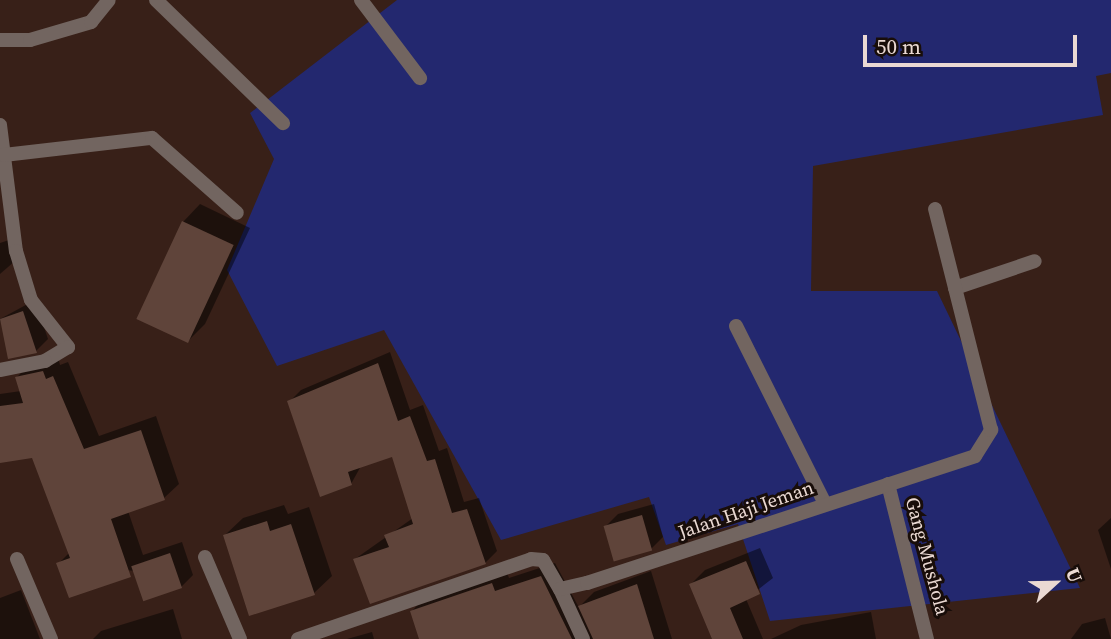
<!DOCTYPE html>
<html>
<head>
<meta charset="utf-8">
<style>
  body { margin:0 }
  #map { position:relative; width:1111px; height:639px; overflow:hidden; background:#382018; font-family:"Source Serif 4",serif }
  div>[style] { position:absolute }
  .green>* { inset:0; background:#23286f }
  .shadow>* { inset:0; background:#0007 }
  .building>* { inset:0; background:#5f443a; transform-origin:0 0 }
  .minor>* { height:14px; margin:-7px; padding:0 7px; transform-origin:7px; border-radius:7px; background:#726560 }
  span { translate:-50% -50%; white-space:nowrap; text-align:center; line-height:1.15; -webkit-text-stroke:6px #180d09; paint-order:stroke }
  .street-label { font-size:19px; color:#ead9d3 }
  .north { position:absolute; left:1020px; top:548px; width:70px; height:70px; -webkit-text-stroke:5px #180d09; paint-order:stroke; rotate:68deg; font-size:19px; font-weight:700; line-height:28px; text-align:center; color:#ead9d3 }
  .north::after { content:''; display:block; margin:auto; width:24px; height:32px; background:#ead9d3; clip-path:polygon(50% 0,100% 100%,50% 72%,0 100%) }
  .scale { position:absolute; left:863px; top:35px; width:214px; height:32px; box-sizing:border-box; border:4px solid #ead9d3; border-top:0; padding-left:9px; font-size:21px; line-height:24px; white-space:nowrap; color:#ead9d3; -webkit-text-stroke:5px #180d09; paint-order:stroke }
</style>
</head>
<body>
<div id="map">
  <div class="green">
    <div style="clip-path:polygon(397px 0,1111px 0,1111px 73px,1096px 76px,1103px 115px,813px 166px,811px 291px,937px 291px,1080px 588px,770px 621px,738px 524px,666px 545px,649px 497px,501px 540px,384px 330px,277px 366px,227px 270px,274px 159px,250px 113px)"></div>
  </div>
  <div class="shadow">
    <div style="clip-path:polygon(200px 204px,250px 228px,205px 324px,188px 341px,183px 222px)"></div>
    <div style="clip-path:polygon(9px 240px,15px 261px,0 274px,0 243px)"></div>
    <div style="clip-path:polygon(35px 300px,48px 339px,36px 351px,10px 356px,0 319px)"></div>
    <div style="clip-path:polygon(390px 352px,410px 410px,423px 405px,439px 451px,447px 448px,464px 502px,479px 498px,497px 551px,485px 563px,355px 559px,413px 518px,393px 454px,361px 466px,351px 484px,289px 402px,301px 390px)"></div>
    <div style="clip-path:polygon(58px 357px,60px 365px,68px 362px,99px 436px,156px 416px,179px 484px,164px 498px,128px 511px,143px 555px,182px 542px,193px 575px,181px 587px,135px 571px,59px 563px,70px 552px,33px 456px,0 461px,0 394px,21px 391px,17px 377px,31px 363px)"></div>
    <div style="clip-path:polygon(654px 504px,663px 537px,651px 549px,606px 526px,618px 514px)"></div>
    <div style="clip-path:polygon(284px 505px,288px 514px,309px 507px,332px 576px,314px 593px,225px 535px,243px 518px)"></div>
    <div style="clip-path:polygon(1111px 518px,1111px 569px,1098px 530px)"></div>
    <div style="clip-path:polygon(760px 548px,773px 578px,746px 599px,763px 639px,713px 639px,691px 584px,705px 570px)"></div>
    <div style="clip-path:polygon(555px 563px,584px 617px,580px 606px,594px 592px,651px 571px,672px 639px,421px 639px,412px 611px,425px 597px,506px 570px,509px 578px)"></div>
    <div style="clip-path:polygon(21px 590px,40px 639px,0 639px,0 598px)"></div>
    <div style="clip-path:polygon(173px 609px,182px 639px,93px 639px,101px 631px)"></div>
    <div style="clip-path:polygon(871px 612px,876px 639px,771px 639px,801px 625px)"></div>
    <div style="clip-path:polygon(1105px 618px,1111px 639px,1071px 639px,1082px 624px)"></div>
    <div style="clip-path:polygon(372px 632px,374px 639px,347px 639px)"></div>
  </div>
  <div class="building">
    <div style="left:182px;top:221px;width:57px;height:108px;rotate:25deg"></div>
    <div style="clip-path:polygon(23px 311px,37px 353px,8px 359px,0 319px)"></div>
    <div style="clip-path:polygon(378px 363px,398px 421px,410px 416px,427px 461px,435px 459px,452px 513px,467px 509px,486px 564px,370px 604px,353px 559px,389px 547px,384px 535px,413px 524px,392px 457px,348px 472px,352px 485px,320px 497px,287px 401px)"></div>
    <div style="clip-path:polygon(43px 371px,46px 379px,53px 376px,84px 449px,141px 430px,165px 500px,111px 519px,131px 577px,69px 598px,56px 563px,70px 558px,32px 458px,0 463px,0 406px,23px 403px,15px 377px)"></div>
    <div style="left:642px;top:515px;width:37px;height:40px;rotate:74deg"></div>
    <div style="clip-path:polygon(267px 521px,270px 531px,291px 524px,315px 595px,249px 616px,223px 535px)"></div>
    <div style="left:170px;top:553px;width:37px;height:41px;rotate:71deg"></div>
    <div style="clip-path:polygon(746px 561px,760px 594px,730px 608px,743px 639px,712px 639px,689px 584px)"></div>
    <div style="clip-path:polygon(541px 576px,572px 639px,419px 639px,410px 611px,492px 583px,495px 591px)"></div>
    <div style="clip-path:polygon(637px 584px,654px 639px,593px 639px,578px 606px)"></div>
  </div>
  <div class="minor">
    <div style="left:156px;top:0;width:177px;rotate:44.1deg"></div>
    <div style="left:361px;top:0;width:98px;rotate:52.9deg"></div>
    <div style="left:0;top:40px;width:30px"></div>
    <div style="left:30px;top:40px;width:64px;rotate:-16.4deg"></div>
    <div style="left:91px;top:22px;width:28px;rotate:-51deg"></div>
    <div style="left:0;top:125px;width:127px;rotate:82.8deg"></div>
    <div style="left:16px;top:251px;width:51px;rotate:73deg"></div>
    <div style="left:31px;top:300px;width:60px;rotate:51.8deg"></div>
    <div style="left:68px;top:347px;width:27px;rotate:149deg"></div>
    <div style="left:45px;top:361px;width:46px;rotate:168.7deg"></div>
    <div style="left:4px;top:155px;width:149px;rotate:-6.6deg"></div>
    <div style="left:152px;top:138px;width:113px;rotate:41.4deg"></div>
    <div style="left:955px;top:288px;width:84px;rotate:-18.6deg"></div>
    <div style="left:736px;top:326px;width:199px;rotate:63.4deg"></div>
    <div style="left:888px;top:484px;width:160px;rotate:75.9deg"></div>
    <div style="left:205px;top:557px;width:89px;rotate:66.9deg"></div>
    <div style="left:17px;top:559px;width:87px;rotate:67deg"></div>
    <div style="left:560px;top:589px;width:55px;rotate:65.3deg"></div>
    <div style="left:298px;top:639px;width:246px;rotate:-18.9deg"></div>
    <div style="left:531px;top:559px;width:12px;rotate:5deg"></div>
    <div style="left:543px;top:560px;width:34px;rotate:60deg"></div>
    <div style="left:560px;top:589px;width:28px;rotate:-13deg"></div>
    <div style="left:587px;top:583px;width:408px;rotate:-18.1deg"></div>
    <div style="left:975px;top:456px;width:31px;rotate:-58deg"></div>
    <div style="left:991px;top:430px;width:228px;rotate:-104.2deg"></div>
  </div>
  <div class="street-label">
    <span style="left:746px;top:510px;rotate:-19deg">Jalan Haji Jeman</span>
    <span style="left:927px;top:556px;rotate:75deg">Gang Mushola</span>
  </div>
  <div class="north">U</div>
  <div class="scale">50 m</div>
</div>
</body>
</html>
